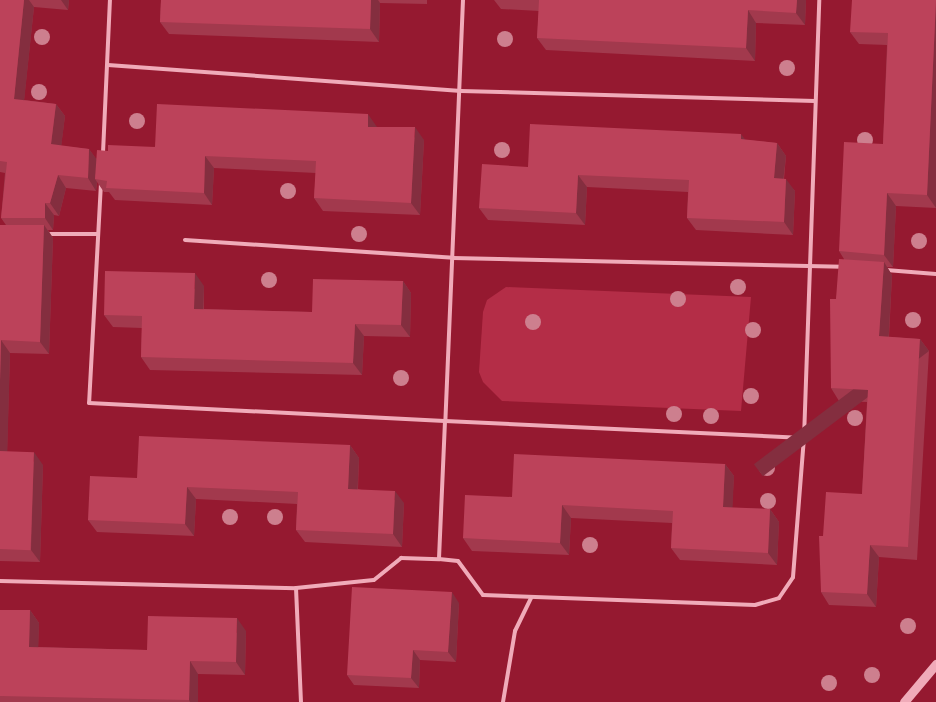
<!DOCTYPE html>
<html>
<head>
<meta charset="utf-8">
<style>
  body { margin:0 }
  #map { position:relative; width:936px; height:702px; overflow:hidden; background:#951930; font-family:Overpass,sans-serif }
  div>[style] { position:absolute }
  .green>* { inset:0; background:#b42d47 }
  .service>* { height:4px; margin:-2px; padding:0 2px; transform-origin:2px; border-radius:2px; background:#f0abb9 }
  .tertiary>* { height:9px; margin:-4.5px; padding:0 4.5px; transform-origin:4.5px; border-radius:4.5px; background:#f0abb9 }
  .trees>* { width:16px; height:16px; margin:-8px; border-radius:50%; background:#cd7f8e }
  .wall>* { inset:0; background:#a2394d }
  .shaded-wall>* { inset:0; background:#842e3f; transform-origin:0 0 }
  .building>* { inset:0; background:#bc425a; transform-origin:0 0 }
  span { translate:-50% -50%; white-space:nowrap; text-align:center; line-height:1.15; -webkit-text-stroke:4.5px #951930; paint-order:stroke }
</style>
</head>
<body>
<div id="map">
  <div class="green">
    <div style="clip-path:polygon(506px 287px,751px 297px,741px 411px,502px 401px,483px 382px,479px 372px,483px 312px,487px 300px)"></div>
  </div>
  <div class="service">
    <div style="left:463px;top:0;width:421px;rotate:92.4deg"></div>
    <div style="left:445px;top:421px;width:359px;rotate:2.7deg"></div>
    <div style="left:108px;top:65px;width:354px;rotate:4.2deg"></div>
    <div style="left:461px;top:91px;width:354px;rotate:1.6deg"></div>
    <div style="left:103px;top:153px;width:153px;rotate:-87.4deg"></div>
    <div style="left:101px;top:183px;width:220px;rotate:93.1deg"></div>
    <div style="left:89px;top:403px;width:356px;rotate:2.9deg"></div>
    <div style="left:445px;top:421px;width:138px;rotate:92.5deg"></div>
    <div style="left:45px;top:234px;width:53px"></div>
    <div style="left:185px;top:240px;width:269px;rotate:3.8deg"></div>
    <div style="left:453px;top:258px;width:389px;rotate:1.3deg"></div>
    <div style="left:886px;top:270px;width:50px;rotate:4.6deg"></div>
    <div style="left:0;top:581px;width:296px;rotate:1.4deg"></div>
    <div style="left:296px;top:588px;width:78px;rotate:-5.9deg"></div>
    <div style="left:374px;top:580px;width:35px;rotate:-39deg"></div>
    <div style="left:401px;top:558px;width:38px;rotate:2deg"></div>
    <div style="left:439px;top:559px;width:19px;rotate:6deg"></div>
    <div style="left:458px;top:561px;width:42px;rotate:53.7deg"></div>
    <div style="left:483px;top:595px;width:272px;rotate:2.1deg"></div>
    <div style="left:755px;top:605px;width:25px;rotate:-16deg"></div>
    <div style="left:779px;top:598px;width:25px;rotate:-56deg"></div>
    <div style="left:793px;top:577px;width:139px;rotate:-85.5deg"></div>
    <div style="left:804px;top:438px;width:438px;rotate:-88deg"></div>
    <div style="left:296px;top:588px;width:114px;rotate:87.5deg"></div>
    <div style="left:503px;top:702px;width:72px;rotate:-80.4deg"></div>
    <div style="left:515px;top:631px;width:37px;rotate:-64deg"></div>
  </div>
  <div class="tertiary">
    <div style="left:904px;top:702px;width:50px;rotate:-49.9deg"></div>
  </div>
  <div class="trees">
    <div style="left:42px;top:37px"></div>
    <div style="left:505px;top:39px"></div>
    <div style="left:787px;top:68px"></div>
    <div style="left:39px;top:92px"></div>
    <div style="left:137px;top:121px"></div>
    <div style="left:865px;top:140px"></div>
    <div style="left:502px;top:150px"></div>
    <div style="left:288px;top:191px"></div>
    <div style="left:359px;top:234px"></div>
    <div style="left:919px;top:241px"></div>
    <div style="left:269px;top:280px"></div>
    <div style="left:738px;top:287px"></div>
    <div style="left:678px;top:299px"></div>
    <div style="left:913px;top:320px"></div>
    <div style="left:533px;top:322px"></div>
    <div style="left:753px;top:330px"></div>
    <div style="left:401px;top:378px"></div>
    <div style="left:751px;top:396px"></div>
    <div style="left:674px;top:414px"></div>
    <div style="left:711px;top:416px"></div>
    <div style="left:855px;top:418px"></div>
    <div style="left:767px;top:468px"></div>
    <div style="left:768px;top:501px"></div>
    <div style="left:230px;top:517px"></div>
    <div style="left:275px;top:517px"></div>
    <div style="left:590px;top:545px"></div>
    <div style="left:908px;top:626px"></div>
    <div style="left:872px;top:675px"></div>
    <div style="left:829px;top:683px"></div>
  </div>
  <div class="wall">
    <div style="clip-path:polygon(0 0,69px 0,68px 10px,34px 7px,24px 100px,56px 104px,65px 116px,61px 146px,89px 149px,96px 159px,108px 151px,377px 127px,424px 140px,420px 215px,323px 211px,314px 198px,316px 173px,214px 168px,212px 205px,115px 200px,109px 192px,104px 192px,97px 182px,96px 191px,66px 188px,59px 216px,54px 215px,53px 230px,48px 230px,53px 238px,49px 354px,10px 353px,7px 452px,43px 465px,40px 562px,0 561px,0 227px,6px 225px,1px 218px,5px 173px,0 172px)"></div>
    <div style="clip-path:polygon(161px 0,427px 0,427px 4px,380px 3px,379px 42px,169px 34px,160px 22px)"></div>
    <div style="clip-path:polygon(494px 0,806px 0,805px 25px,756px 23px,755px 61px,546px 50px,537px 38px,539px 11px,501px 9px)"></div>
    <div style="clip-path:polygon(936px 0,936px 208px,896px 206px,893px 267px,887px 267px,892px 275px,889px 337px,920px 339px,929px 351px,917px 560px,879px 557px,876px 607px,829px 605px,821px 592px,823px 536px,862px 494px,867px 402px,839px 401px,831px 388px,836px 299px,844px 259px,839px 251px,883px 144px,887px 45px,859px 44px,850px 32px)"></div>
    <div style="clip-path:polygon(746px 140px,777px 143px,786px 156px,784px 179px,795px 191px,793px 235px,696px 230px,687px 218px,688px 192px,587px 187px,585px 225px,488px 220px,479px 208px,528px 167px)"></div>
    <div style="clip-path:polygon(403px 281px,411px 293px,410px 337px,364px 336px,362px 375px,150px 370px,141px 357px,142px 328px,113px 327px,104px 315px,204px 286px,204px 309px,312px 312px)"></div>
    <div style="clip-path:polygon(350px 445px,359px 458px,358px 489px,404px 503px,402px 547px,305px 542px,296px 530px,297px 504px,196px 499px,194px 536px,97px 532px,88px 520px,137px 478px)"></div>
    <div style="clip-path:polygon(725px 464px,734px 476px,732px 508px,770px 509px,779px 522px,777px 565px,680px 560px,671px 548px,672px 523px,571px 518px,569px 555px,472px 551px,463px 538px,512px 497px)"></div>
    <div style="clip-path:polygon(459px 603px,456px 662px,420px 660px,419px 688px,354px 685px,347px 675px)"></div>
    <div style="clip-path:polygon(0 610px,30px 610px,39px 623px,38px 647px,147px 650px,246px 631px,245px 675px,198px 674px,198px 702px,0 702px)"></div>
  </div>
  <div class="shaded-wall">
    <div style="clip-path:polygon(24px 0,29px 0,34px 7px,23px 112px,14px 99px)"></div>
    <div style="clip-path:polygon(61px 0,69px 0,68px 10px)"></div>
    <div style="clip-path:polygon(371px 0,378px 0,380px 3px,379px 42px,370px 29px)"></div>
    <div style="clip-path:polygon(797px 0,806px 0,805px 25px,796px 13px)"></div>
    <div style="clip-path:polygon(936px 2px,936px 208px,927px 195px)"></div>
    <div style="clip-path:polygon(748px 10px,756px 23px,755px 61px,746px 48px)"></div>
    <div style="clip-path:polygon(56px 104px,65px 116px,60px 157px,51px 144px)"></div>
    <div style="clip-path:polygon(368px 114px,377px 127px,376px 139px,368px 127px)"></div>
    <div style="clip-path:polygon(415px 127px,424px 140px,420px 215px,411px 203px)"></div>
    <div style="clip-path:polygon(741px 134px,750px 146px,741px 139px)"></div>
    <div style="clip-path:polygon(777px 143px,786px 156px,782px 191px,774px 178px)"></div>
    <div style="clip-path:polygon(89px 149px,98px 161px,95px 179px,97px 182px,96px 191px,88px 178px)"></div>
    <div style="clip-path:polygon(205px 156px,214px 168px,212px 205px,204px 193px)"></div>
    <div style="clip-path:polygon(58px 175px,66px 188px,59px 216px,50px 203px)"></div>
    <div style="clip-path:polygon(578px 175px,587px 187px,585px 225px,576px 213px)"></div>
    <div style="clip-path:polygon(786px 179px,795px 191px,793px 235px,784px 222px)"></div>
    <div style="clip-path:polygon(887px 193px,896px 206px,893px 267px,884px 255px)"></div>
    <div style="clip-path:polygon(45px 203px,54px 215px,53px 230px,45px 218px)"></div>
    <div style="clip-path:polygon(44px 225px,53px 238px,49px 354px,40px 342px)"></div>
    <div style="clip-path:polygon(884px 262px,892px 275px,888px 349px,879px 336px)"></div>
    <div style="clip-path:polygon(195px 273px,204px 286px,203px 322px,194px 309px)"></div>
    <div style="clip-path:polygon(403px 281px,411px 293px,410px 337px,401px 325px)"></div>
    <div style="clip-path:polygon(355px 324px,364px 336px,362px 375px,353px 363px)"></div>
    <div style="left:920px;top:339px;width:15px;height:208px;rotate:53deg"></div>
    <div style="clip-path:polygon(1px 340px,10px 353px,7px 464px,0 454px,0 381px)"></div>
    <div style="clip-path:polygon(350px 445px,359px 458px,357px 501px,348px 489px)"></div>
    <div style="clip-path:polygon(34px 452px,43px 465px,40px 562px,31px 550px)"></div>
    <div style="clip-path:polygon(725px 464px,734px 476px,732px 520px,723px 507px)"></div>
    <div style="clip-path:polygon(187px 487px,196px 499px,194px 536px,185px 524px)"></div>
    <div style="clip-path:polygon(395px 491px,404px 503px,402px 547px,393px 534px)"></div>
    <div style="clip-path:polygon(562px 505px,571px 518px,569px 555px,560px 543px)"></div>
    <div style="clip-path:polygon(770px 509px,779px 522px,777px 565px,768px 553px)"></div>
    <div style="clip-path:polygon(870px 545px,879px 557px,876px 607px,867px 594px)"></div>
    <div style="clip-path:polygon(452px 592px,459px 603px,456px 662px,448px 652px)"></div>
    <div style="clip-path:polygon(30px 610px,39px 623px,38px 659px,29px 647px)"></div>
    <div style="clip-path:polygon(237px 618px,246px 631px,245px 675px,236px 662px)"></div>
    <div style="clip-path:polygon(413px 650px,420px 660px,419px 688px,411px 678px)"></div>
    <div style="clip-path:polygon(190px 661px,198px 674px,198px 702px,190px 702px,189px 700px)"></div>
  </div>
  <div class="building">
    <div style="clip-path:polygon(0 0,24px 0,14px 99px,56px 104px,51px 144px,89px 149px,88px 178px,58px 175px,50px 203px,45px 203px,45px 218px,1px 218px,7px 162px,0 161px)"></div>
    <div style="clip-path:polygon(161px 0,371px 0,370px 29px,160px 22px)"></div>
    <div style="clip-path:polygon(539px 0,797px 0,796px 13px,748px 10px,746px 48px,537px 38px)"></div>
    <div style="clip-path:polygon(852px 0,936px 0,927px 195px,887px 193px,884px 255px,839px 251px,844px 142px,883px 144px,888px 33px,850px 32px)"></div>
    <div style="clip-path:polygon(157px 104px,368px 114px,368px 127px,415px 127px,411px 203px,314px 198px,316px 161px,205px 156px,204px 193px,106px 188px,107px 181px,95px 179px,97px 150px,108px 151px,108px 145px,155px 147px)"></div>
    <div style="clip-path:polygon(530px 124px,741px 134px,741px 139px,777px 143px,774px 178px,786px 179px,784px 222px,687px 218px,689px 180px,578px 175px,576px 213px,479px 208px,482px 164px,528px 167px)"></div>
    <div style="clip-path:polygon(0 225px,44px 225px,40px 342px,1px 340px,0 381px)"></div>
    <div style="clip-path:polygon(839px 259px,884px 262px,879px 336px,920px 339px,908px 547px,870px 545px,867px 594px,821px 592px,819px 536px,823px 536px,826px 492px,862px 494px,868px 390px,831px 388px,830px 299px,836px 299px)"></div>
    <div style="clip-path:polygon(105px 271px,195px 273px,194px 309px,312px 312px,313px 279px,403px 281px,401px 325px,355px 324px,353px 363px,141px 357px,142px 316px,104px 315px)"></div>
    <div style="clip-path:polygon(139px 436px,350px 445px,348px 489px,395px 491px,393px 534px,296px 530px,298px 492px,187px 487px,185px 524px,88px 520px,90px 476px,137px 478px)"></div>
    <div style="left:0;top:451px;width:34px;height:98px;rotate:2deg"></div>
    <div style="clip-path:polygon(514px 454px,725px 464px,723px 507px,770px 509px,768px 553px,671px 548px,673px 511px,562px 505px,560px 543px,463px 538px,465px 495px,512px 497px)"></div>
    <div style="clip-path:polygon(352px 587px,452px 592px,448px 652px,413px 650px,411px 678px,347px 675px)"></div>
    <div style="clip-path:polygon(0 610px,30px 610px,29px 647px,147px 650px,148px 616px,237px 618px,236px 662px,190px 661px,189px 700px,0 696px)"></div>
  </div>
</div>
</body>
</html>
